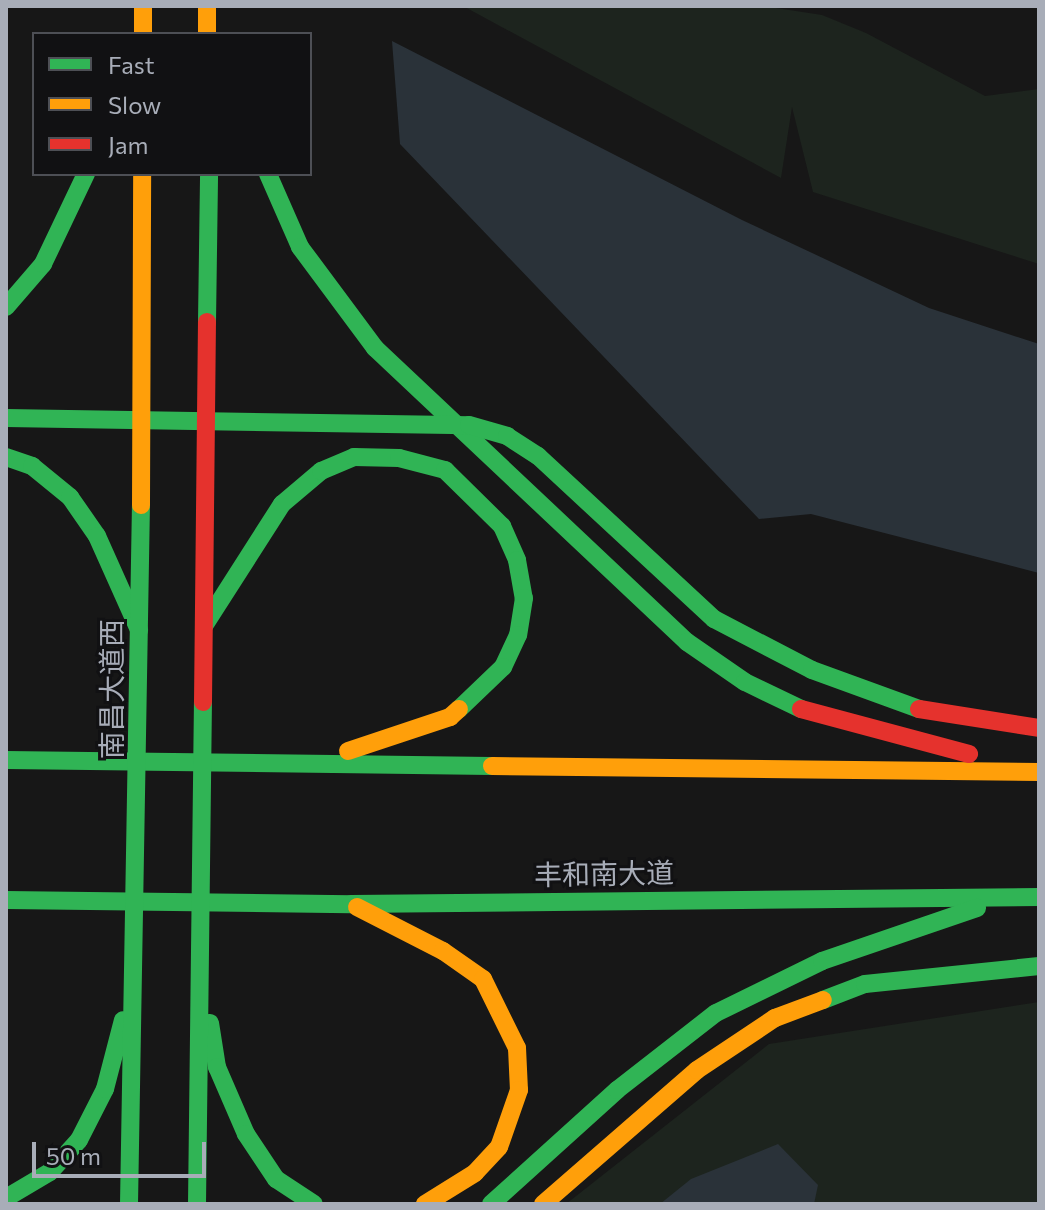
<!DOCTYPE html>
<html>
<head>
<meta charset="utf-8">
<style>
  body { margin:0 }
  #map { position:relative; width:1045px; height:1210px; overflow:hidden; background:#171717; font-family:Commissioner,"Noto Sans SC",sans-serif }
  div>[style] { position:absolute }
  .green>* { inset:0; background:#1d241e }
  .water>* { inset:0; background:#2a3239 }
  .fast>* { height:18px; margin:-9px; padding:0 9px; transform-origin:9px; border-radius:9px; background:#30b455 }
  .slow>* { height:18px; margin:-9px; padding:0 9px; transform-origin:9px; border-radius:9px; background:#ff9f0a }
  .jam>* { height:18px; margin:-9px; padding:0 9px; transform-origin:9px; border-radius:9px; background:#e5322d }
  span { translate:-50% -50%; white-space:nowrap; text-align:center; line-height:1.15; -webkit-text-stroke:6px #111113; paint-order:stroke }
  .street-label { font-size:28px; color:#a8adb8 }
  .frame { position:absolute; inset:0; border:8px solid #a8adb8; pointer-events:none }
  .legend { position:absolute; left:32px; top:32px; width:280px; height:144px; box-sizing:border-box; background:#111113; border:2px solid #4d4f55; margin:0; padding:10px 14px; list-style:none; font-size:24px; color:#a8adb8 }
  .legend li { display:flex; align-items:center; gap:16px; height:40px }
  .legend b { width:40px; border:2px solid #4d4f55 }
  .scale { position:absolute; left:32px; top:1142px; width:174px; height:36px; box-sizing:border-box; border:4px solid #a8adb8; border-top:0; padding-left:10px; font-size:24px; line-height:28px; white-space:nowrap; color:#a8adb8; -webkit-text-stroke:6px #111113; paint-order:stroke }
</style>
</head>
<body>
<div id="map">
  <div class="green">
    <div style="clip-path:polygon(463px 6px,763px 6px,822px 15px,866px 33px,985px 96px,1039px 89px,1039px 264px,813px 192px,792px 107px,781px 178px)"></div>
    <div style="clip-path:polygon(1039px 1002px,1039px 1204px,566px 1204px,769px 1044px)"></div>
  </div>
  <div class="water">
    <div style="clip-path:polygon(392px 41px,742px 220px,929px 308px,1039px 344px,1039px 573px,811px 514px,759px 519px,400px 144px)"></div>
    <div style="clip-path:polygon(778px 1144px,818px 1185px,814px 1204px,660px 1204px,691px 1179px)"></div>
  </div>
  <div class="fast">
    <div style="left:268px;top:174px;width:80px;rotate:66.3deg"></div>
    <div style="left:300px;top:247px;width:126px;rotate:53.4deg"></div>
    <div style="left:375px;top:348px;width:429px;rotate:43.3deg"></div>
    <div style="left:687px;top:642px;width:70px;rotate:34.6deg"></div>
    <div style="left:745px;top:682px;width:62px;rotate:25.7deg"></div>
    <div style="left:6px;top:307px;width:57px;rotate:-49.3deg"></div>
    <div style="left:43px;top:264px;width:100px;rotate:-64.5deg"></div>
    <div style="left:207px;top:322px;width:148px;rotate:-89.2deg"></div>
    <div style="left:6px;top:418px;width:463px;rotate:0.9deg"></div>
    <div style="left:469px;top:425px;width:40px;rotate:16deg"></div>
    <div style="left:507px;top:436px;width:37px;rotate:33deg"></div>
    <div style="left:538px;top:456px;width:240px;rotate:42.8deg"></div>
    <div style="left:714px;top:619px;width:110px;rotate:27.5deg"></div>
    <div style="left:812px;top:670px;width:114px;rotate:20deg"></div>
    <div style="left:6px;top:457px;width:28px;rotate:19deg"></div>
    <div style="left:32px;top:466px;width:49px;rotate:39.2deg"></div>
    <div style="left:70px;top:497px;width:47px;rotate:55.3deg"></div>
    <div style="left:97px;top:536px;width:103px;rotate:65.9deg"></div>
    <div style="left:204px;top:626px;width:145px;rotate:-57.4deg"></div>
    <div style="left:282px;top:504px;width:51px;rotate:-40.2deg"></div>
    <div style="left:321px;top:471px;width:36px;rotate:-23deg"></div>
    <div style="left:354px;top:457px;width:45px;rotate:1.3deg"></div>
    <div style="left:399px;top:458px;width:48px;rotate:14.6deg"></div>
    <div style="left:445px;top:470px;width:80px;rotate:44.5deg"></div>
    <div style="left:502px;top:526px;width:37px;rotate:66deg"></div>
    <div style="left:517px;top:560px;width:39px;rotate:80deg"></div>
    <div style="left:524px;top:598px;width:37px;rotate:99deg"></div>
    <div style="left:518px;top:635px;width:35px;rotate:115deg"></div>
    <div style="left:503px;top:667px;width:61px;rotate:136.3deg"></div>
    <div style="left:6px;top:760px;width:486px;rotate:0.7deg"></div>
    <div style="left:6px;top:900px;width:345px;rotate:0.7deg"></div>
    <div style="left:351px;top:904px;width:688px;rotate:-0.58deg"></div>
    <div style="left:823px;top:1000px;width:45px;rotate:-20.9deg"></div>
    <div style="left:865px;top:984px;width:175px;rotate:-5.9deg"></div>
    <div style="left:210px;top:1023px;width:45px;rotate:81deg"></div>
    <div style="left:217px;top:1067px;width:73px;rotate:66.6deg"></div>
    <div style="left:246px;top:1134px;width:54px;rotate:56.3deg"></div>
    <div style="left:276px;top:1179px;width:45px;rotate:33.3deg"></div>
    <div style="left:6px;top:1198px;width:51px;rotate:-30.6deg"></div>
    <div style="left:50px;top:1172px;width:43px;rotate:-47.8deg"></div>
    <div style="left:79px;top:1140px;width:57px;rotate:-63deg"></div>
    <div style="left:105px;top:1089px;width:71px;rotate:-75.4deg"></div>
    <div style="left:129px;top:1204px;width:699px;rotate:-89.02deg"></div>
    <div style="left:197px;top:1204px;width:502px;rotate:-89.32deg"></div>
    <div style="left:491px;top:1204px;width:170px;rotate:-42.1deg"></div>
    <div style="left:617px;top:1090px;width:125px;rotate:-37.9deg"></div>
    <div style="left:716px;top:1013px;width:118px;rotate:-26.1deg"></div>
    <div style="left:822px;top:961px;width:164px;rotate:-18.9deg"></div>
  </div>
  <div class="slow">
    <div style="left:143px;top:6px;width:28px;rotate:90deg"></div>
    <div style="left:207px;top:6px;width:28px;rotate:90deg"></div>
    <div style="left:141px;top:505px;width:331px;rotate:-89.8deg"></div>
    <div style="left:348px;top:751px;width:108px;rotate:-18.4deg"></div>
    <div style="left:450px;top:717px;width:12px;rotate:-42deg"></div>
    <div style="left:492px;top:766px;width:547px;rotate:0.63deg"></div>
    <div style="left:357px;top:907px;width:97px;rotate:27.1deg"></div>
    <div style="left:443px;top:951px;width:49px;rotate:35deg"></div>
    <div style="left:483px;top:979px;width:77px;rotate:63.8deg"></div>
    <div style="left:517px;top:1048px;width:42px;rotate:87.3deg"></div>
    <div style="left:519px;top:1090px;width:60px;rotate:109.3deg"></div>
    <div style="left:499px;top:1147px;width:35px;rotate:133deg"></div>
    <div style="left:475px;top:1173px;width:59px;rotate:148.2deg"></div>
    <div style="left:543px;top:1204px;width:204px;rotate:-41deg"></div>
    <div style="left:697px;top:1070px;width:94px;rotate:-33.7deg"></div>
    <div style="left:775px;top:1018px;width:51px;rotate:-20.6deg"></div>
  </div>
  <div class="jam">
    <div style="left:203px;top:702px;width:380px;rotate:-89.4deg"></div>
    <div style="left:801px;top:709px;width:174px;rotate:15deg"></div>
    <div style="left:919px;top:709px;width:121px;rotate:9deg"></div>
  </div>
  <div class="street-label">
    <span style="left:111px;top:689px;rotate:-90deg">南昌大道西</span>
    <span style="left:604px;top:873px;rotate:-1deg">丰和南大道</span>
  </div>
  <div class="frame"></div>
  <ul class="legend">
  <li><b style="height:10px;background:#30b455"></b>Fast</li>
  <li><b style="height:10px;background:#ff9f0a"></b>Slow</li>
  <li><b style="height:10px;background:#e5322d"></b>Jam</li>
  </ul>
  <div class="scale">50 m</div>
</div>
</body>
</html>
